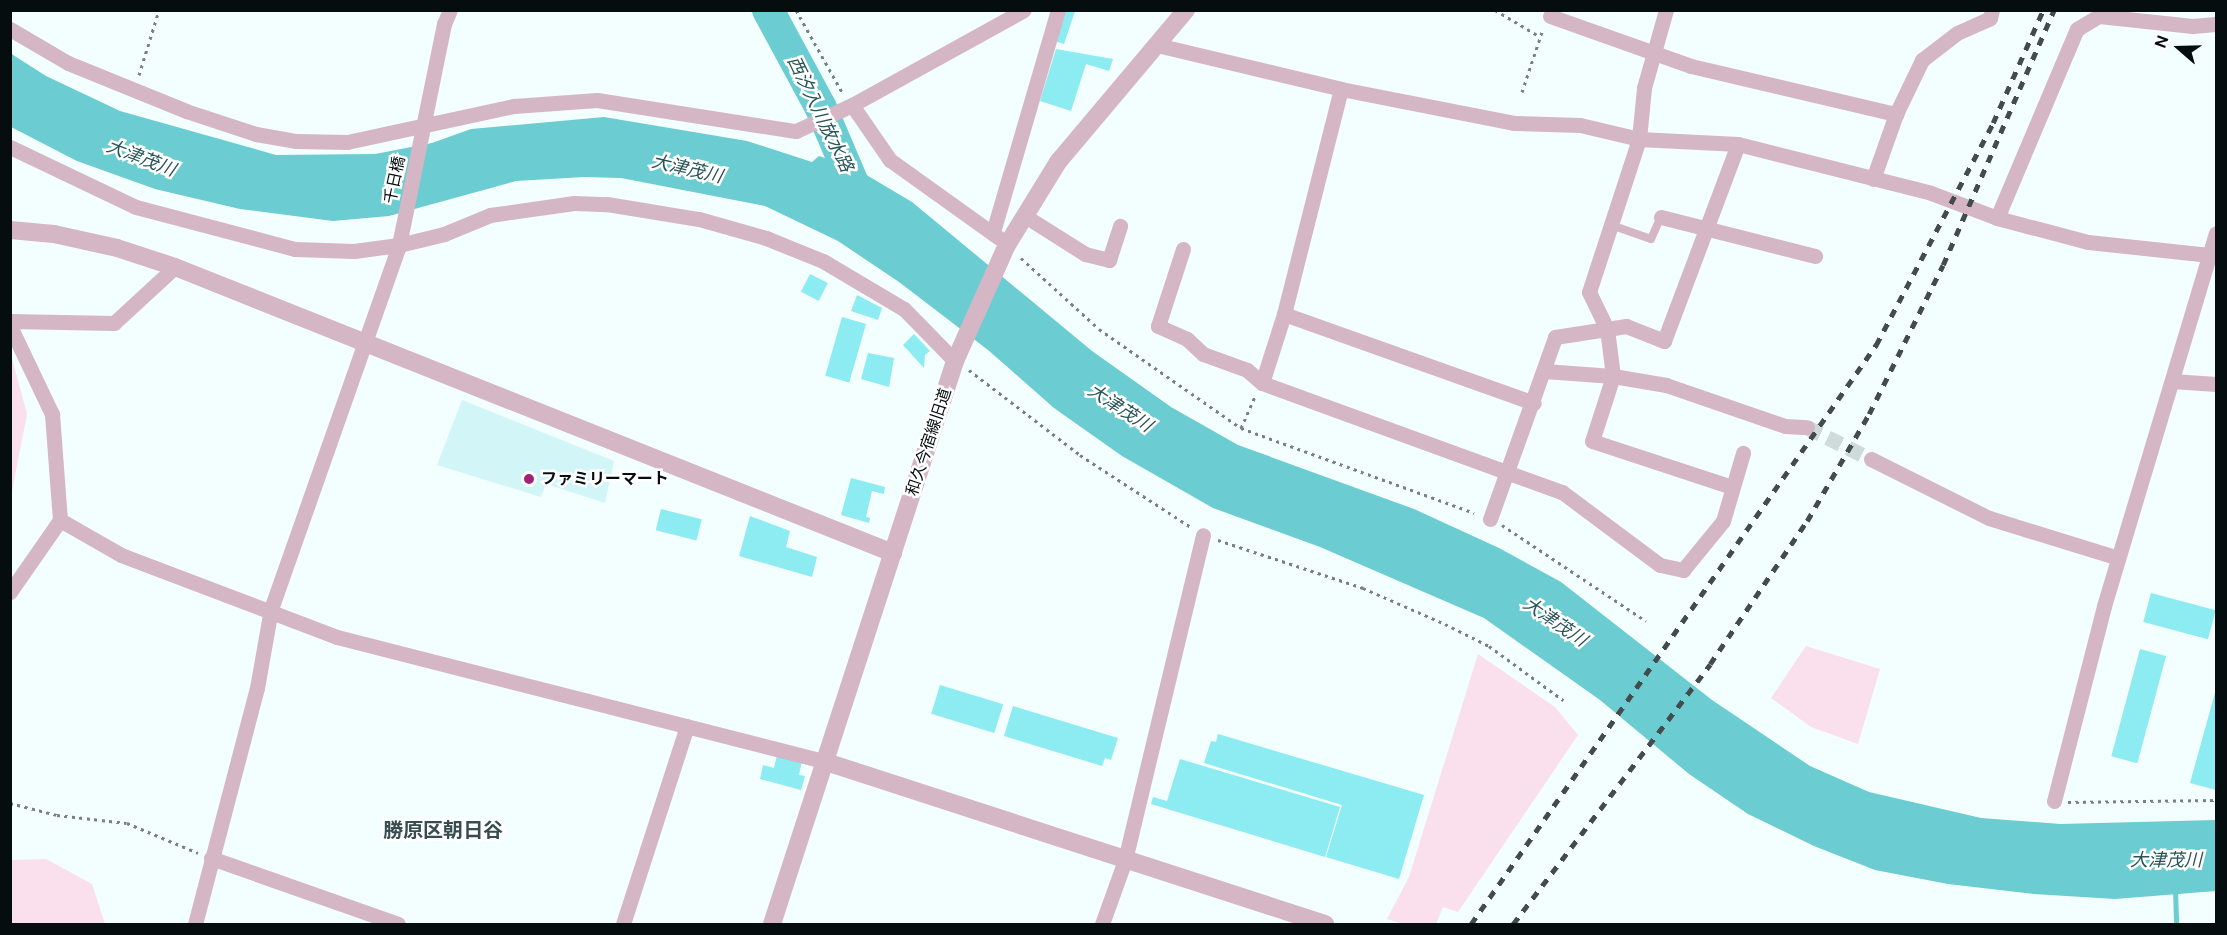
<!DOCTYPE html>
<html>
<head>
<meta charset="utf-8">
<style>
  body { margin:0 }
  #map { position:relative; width:2227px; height:935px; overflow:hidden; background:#f3fefe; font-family:"DM Sans","Noto Sans JP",sans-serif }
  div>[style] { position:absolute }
  .built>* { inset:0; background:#d2f6f8 }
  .green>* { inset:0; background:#f9e0ec }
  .water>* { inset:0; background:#6bccd1 }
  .stream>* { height:5px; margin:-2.5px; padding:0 2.5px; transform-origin:2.5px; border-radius:2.5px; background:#6bccd1 }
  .river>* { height:32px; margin:-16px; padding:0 16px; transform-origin:16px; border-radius:16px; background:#6bccd1 }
  .building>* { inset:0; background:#8cecf2; transform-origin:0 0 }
  .minor-tunnel>* { height:15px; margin-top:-7.5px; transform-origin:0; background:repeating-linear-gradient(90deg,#cfdada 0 15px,transparent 0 23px) }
  .path>* { height:3px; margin-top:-1.5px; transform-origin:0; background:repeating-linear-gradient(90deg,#778181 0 3px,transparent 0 7.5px) }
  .service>* { height:8px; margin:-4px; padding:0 4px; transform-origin:4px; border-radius:4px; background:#d5b6c5 }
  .minor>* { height:15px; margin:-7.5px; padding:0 7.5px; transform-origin:7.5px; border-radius:7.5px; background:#d5b6c5 }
  .tertiary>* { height:18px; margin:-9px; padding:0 9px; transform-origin:9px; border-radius:9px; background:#d5b6c5 }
  .rail>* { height:4.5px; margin-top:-2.25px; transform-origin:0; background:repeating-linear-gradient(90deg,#434b4c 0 8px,transparent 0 16px) }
  .dots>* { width:16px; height:16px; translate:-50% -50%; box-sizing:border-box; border:3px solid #fff; border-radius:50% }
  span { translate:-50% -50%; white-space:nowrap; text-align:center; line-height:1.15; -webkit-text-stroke:5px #fff; paint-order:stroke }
  .street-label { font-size:16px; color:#050d0e }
  .poi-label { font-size:16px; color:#050d0e; font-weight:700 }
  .left { translate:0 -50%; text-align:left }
  .water-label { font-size:18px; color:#285456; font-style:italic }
  .quarter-label { font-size:20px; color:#374d4f; font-weight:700 }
  .frame { position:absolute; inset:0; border:12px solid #050d0e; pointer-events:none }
  .north { position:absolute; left:2149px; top:18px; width:60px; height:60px; -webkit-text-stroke:4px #fff; paint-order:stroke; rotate:290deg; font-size:16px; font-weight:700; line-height:24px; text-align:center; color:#050d0e }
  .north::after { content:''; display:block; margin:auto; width:21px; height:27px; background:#050d0e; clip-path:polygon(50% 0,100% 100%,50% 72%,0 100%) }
</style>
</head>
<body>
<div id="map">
  <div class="built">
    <div style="clip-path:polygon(462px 400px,614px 461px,605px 503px,546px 484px,541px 497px,437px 465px)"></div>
  </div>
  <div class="green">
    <div style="clip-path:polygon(11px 355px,27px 414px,11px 496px)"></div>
    <div style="clip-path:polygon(1806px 646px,1880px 669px,1858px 744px,1811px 727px,1771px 698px)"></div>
    <div style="clip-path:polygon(1478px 654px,1555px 707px,1578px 735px,1458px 912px,1443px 907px,1436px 924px,1403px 924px,1387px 919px,1409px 877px)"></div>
    <div style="clip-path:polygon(46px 859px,92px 884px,105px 924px,11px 924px,11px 860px)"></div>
  </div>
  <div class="water">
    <div style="clip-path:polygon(10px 53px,46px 76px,120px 111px,276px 155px,375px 154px,432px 143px,471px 129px,604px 117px,747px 141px,812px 162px,819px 156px,853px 167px,912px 202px,1092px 351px,1171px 407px,1238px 445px,1414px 509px,1499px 548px,1561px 582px,1712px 700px,1810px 766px,1869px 792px,1981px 818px,2060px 824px,2216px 820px,2216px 891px,2115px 899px,2034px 894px,1948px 884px,1875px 870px,1814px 846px,1748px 814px,1689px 774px,1600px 700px,1484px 618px,1320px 547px,1213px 508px,1122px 456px,1054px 408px,988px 350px,899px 282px,838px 241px,765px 206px,621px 178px,584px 177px,516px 181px,389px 216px,333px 221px,240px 209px,155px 189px,77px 161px,11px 127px)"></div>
  </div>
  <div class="stream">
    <div style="left:2175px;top:890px;width:34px;rotate:88deg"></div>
  </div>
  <div class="river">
    <div style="left:768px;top:10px;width:111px;rotate:61.6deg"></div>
    <div style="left:821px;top:108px;width:104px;rotate:66.9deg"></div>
  </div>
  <div class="building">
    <div style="clip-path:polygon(1064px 10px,1075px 11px,1064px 44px,1055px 41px)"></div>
    <div style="clip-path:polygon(1056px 49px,1113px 59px,1109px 71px,1086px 64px,1071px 111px,1040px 101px)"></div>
    <div style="left:810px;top:274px;width:20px;height:20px;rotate:27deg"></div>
    <div style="clip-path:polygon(857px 295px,882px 308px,878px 320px,851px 311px)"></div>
    <div style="left:842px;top:317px;width:25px;height:61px;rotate:16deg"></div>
    <div style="clip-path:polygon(914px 334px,930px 351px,925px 355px,924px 368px,903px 345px)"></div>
    <div style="clip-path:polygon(868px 353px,894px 358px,889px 387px,861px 379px)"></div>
    <div style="clip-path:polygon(851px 478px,885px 487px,884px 494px,872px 491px,866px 517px,870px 518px,869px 523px,841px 515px)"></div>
    <div style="left:661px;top:509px;width:42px;height:22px;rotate:14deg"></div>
    <div style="clip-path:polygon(750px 516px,790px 531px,786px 547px,817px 557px,812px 577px,739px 556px)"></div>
    <div style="left:2151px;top:593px;width:67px;height:30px;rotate:15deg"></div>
    <div style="left:2140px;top:649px;width:27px;height:111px;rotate:15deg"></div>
    <div style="left:940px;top:685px;width:66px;height:30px;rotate:17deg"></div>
    <div style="clip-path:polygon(2216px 689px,2216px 790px,2190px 783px)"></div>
    <div style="clip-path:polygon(1013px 706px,1118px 738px,1111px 760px,1105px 758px,1102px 766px,1004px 736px)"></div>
    <div style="clip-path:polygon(1218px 734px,1424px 795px,1399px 879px,1326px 857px,1342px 805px,1204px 763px,1211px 741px,1216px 742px)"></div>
    <div style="clip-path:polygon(777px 755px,802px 761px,799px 775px,805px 776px,801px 790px,760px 779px,763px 765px,774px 768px)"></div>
    <div style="clip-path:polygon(1180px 759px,1340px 807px,1325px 857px,1151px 804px,1153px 797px,1167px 801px)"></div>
  </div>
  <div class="minor-tunnel">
    <div style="left:1807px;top:427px;width:72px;rotate:26.6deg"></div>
  </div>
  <div class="path">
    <div style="left:796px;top:10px;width:94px;rotate:60.7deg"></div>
    <div style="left:1495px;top:10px;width:51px;rotate:30.6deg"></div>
    <div style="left:139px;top:75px;width:68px;rotate:-72.9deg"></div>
    <div style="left:1522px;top:92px;width:66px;rotate:-71.6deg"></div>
    <div style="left:1021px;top:258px;width:105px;rotate:42.3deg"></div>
    <div style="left:1099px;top:329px;width:173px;rotate:34.9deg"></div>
    <div style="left:1241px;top:428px;width:248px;rotate:20deg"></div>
    <div style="left:969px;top:370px;width:140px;rotate:37.4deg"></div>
    <div style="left:1080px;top:455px;width:132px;rotate:33deg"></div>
    <div style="left:1241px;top:428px;width:34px;rotate:-66deg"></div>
    <div style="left:1502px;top:525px;width:173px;rotate:33.7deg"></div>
    <div style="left:1218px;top:540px;width:153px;rotate:18.3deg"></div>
    <div style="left:1363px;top:588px;width:90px;rotate:23.7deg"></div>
    <div style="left:1445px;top:624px;width:49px;rotate:26.6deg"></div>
    <div style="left:1489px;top:646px;width:92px;rotate:36.1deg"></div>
    <div style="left:2068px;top:802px;width:148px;rotate:-0.8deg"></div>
    <div style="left:10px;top:803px;width:49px;rotate:14.3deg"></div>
    <div style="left:57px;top:815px;width:70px;rotate:6.5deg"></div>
    <div style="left:127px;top:823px;width:77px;rotate:22.9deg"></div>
  </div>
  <div class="service">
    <div style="left:1611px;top:225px;width:42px;rotate:19.3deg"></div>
    <div style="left:1651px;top:239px;width:24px;rotate:-66deg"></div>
  </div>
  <div class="minor">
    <div style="left:1666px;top:10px;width:81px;rotate:105.8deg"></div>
    <div style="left:1644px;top:88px;width:51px;rotate:95.6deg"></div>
    <div style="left:1639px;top:139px;width:161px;rotate:108.1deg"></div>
    <div style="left:1589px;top:292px;width:41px;rotate:64.1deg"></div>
    <div style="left:1607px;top:329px;width:47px;rotate:82.7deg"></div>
    <div style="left:1613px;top:376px;width:68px;rotate:107.9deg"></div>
    <div style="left:1592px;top:441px;width:147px;rotate:18.2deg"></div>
    <div style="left:1550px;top:16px;width:150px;rotate:19.5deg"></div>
    <div style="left:1691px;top:66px;width:211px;rotate:13.2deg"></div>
    <div style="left:10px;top:29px;width:67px;rotate:30.4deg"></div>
    <div style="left:68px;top:63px;width:127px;rotate:22.1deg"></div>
    <div style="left:186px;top:111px;width:74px;rotate:18.2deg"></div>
    <div style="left:256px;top:134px;width:41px;rotate:9.9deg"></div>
    <div style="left:296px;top:141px;width:51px;rotate:1.1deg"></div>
    <div style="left:347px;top:142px;width:171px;rotate:-12.2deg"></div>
    <div style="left:514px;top:106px;width:83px;rotate:-4.1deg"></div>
    <div style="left:597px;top:100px;width:201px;rotate:8.9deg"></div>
    <div style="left:796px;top:131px;width:62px;rotate:-24.9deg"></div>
    <div style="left:852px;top:105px;width:196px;rotate:-28.9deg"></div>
    <div style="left:1157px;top:45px;width:189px;rotate:13.4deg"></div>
    <div style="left:1341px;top:89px;width:176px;rotate:11.1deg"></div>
    <div style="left:1514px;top:123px;width:66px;rotate:1.7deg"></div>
    <div style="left:1580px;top:125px;width:61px;rotate:13.3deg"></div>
    <div style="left:1639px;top:139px;width:99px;rotate:2.9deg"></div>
    <div style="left:1738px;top:144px;width:199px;rotate:14.2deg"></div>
    <div style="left:1931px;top:193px;width:71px;rotate:20.7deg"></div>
    <div style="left:1997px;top:218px;width:94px;rotate:14.8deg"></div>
    <div style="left:2088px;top:242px;width:122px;rotate:6.1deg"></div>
    <div style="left:852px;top:105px;width:67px;rotate:55.4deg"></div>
    <div style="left:890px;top:160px;width:134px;rotate:35.6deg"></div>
    <div style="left:10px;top:147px;width:140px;rotate:25.5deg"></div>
    <div style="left:136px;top:207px;width:164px;rotate:14.8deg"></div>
    <div style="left:295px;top:249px;width:59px;rotate:1.9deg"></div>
    <div style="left:354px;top:251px;width:45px;rotate:-7.6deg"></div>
    <div style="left:399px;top:245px;width:46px;rotate:-13.7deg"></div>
    <div style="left:444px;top:234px;width:50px;rotate:-22.4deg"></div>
    <div style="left:490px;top:215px;width:85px;rotate:-8.1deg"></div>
    <div style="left:574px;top:203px;width:33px;rotate:2deg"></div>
    <div style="left:607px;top:204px;width:93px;rotate:9.3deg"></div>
    <div style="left:699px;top:219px;width:70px;rotate:15.8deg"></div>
    <div style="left:766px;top:238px;width:61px;rotate:22deg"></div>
    <div style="left:823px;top:261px;width:94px;rotate:30.7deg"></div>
    <div style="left:904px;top:309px;width:73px;rotate:45.6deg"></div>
    <div style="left:1873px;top:179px;width:69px;rotate:-70.5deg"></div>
    <div style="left:1896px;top:114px;width:60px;rotate:-64.3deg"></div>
    <div style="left:1922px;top:60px;width:44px;rotate:-37.6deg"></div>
    <div style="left:1957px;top:33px;width:36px;rotate:-24deg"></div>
    <div style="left:1990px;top:18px;width:8px;rotate:-76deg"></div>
    <div style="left:1025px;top:216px;width:71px;rotate:32.3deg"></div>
    <div style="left:1085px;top:254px;width:25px;rotate:14deg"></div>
    <div style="left:1109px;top:260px;width:36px;rotate:-72deg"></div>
    <div style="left:1661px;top:217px;width:159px;rotate:14.2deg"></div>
    <div style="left:1997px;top:218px;width:205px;rotate:-67.1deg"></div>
    <div style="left:2077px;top:29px;width:26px;rotate:-31deg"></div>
    <div style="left:2099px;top:16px;width:94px;rotate:6.1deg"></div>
    <div style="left:2192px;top:26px;width:24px;rotate:-5deg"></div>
    <div style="left:993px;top:232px;width:231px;rotate:-73.7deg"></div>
    <div style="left:1183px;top:249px;width:81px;rotate:108deg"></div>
    <div style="left:1158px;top:326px;width:32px;rotate:24deg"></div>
    <div style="left:1187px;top:339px;width:22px;rotate:43deg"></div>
    <div style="left:1203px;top:354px;width:47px;rotate:20deg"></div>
    <div style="left:1247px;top:370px;width:20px;rotate:41deg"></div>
    <div style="left:1262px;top:383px;width:319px;rotate:20deg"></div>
    <div style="left:1562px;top:492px;width:122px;rotate:36.7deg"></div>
    <div style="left:1660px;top:565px;width:24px;rotate:12deg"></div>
    <div style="left:1683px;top:570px;width:63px;rotate:-50.8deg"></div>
    <div style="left:1723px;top:521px;width:71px;rotate:-73.6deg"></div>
    <div style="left:1284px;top:314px;width:265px;rotate:19.6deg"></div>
    <div style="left:10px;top:321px;width:104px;rotate:1.1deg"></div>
    <div style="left:114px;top:323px;width:83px;rotate:-42.6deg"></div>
    <div style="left:10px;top:326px;width:98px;rotate:64.5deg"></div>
    <div style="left:52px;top:414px;width:106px;rotate:85.7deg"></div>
    <div style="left:60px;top:520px;width:88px;rotate:124.8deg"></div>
    <div style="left:1544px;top:371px;width:69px;rotate:4.1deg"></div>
    <div style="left:1613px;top:376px;width:54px;rotate:9.6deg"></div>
    <div style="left:1666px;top:385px;width:126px;rotate:19deg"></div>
    <div style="left:1785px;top:426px;width:22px;rotate:3deg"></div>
    <div style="left:2172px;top:381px;width:44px;rotate:3.9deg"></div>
    <div style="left:1262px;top:383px;width:72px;rotate:-72.3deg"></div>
    <div style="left:1284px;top:314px;width:232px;rotate:-75.8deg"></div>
    <div style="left:1871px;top:459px;width:132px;rotate:26.6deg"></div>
    <div style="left:1989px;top:518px;width:135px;rotate:17.2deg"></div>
    <div style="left:1490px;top:519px;width:193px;rotate:-70.3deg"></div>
    <div style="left:1555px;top:337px;width:72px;rotate:-8.8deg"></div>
    <div style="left:1626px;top:326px;width:41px;rotate:21.5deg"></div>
    <div style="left:1664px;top:341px;width:210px;rotate:-69.4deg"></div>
    <div style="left:60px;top:520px;width:70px;rotate:29.8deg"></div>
    <div style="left:121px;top:555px;width:231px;rotate:20.8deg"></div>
    <div style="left:337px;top:637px;width:502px;rotate:14.31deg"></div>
    <div style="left:2054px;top:801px;width:201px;rotate:-75.6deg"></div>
    <div style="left:2104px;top:606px;width:389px;rotate:-73.3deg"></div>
    <div style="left:211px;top:858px;width:198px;rotate:19.4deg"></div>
    <div style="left:195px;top:924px;width:244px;rotate:-75.3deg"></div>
    <div style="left:257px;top:688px;width:80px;rotate:-80deg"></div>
    <div style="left:271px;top:609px;width:386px;rotate:-70.6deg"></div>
    <div style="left:399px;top:245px;width:226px;rotate:-78.5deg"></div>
    <div style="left:444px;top:24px;width:15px;rotate:-67deg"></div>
    <div style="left:623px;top:924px;width:208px;rotate:-72.1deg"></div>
    <div style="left:1102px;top:924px;width:68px;rotate:-70.2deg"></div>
    <div style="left:1125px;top:860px;width:334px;rotate:-76.5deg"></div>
  </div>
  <div class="tertiary">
    <div style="left:10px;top:230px;width:44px;rotate:5.2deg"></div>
    <div style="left:54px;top:234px;width:65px;rotate:12.5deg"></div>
    <div style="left:117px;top:248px;width:61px;rotate:18.1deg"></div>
    <div style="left:175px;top:267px;width:773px;rotate:21.72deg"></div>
    <div style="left:823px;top:761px;width:528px;rotate:17.99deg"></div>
    <div style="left:772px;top:924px;width:592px;rotate:-71.99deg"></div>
    <div style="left:955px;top:361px;width:127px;rotate:-65.9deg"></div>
    <div style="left:1007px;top:245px;width:97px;rotate:-58.4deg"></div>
    <div style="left:1058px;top:162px;width:199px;rotate:-49.9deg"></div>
  </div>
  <div class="rail">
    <div style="left:1471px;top:924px;width:707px;rotate:-55.03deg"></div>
    <div style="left:1876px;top:345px;width:251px;rotate:-62.2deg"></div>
    <div style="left:1993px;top:123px;width:124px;rotate:-66.1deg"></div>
    <div style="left:1513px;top:924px;width:326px;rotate:-52.8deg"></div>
    <div style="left:1710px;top:664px;width:173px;rotate:-55.9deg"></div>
    <div style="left:1807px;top:521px;width:124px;rotate:-59.9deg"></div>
    <div style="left:1869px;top:414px;width:166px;rotate:-63.6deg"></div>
    <div style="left:1943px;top:265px;width:278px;rotate:-66.5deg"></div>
  </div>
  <div class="dots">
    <div style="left:529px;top:479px;background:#a22375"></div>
  </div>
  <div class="street-label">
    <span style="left:395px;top:180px;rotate:-78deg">千日橋</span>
    <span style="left:929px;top:442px;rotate:-72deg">和久今宿線旧道</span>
  </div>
  <div class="poi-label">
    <span class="left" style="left:541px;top:479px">ファミリーマート</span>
  </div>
  <div class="water-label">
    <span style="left:820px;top:114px;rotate:64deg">西汐入川放水路</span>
    <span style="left:141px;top:158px;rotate:21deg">大津茂川</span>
    <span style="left:687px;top:169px;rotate:13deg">大津茂川</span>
    <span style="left:1120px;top:408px;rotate:33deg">大津茂川</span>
    <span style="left:1555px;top:622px;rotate:34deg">大津茂川</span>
    <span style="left:2166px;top:860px">大津茂川</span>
  </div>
  <div class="quarter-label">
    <span style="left:443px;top:830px">勝原区朝日谷</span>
  </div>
  <div class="frame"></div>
  <div class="north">N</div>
</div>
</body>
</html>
